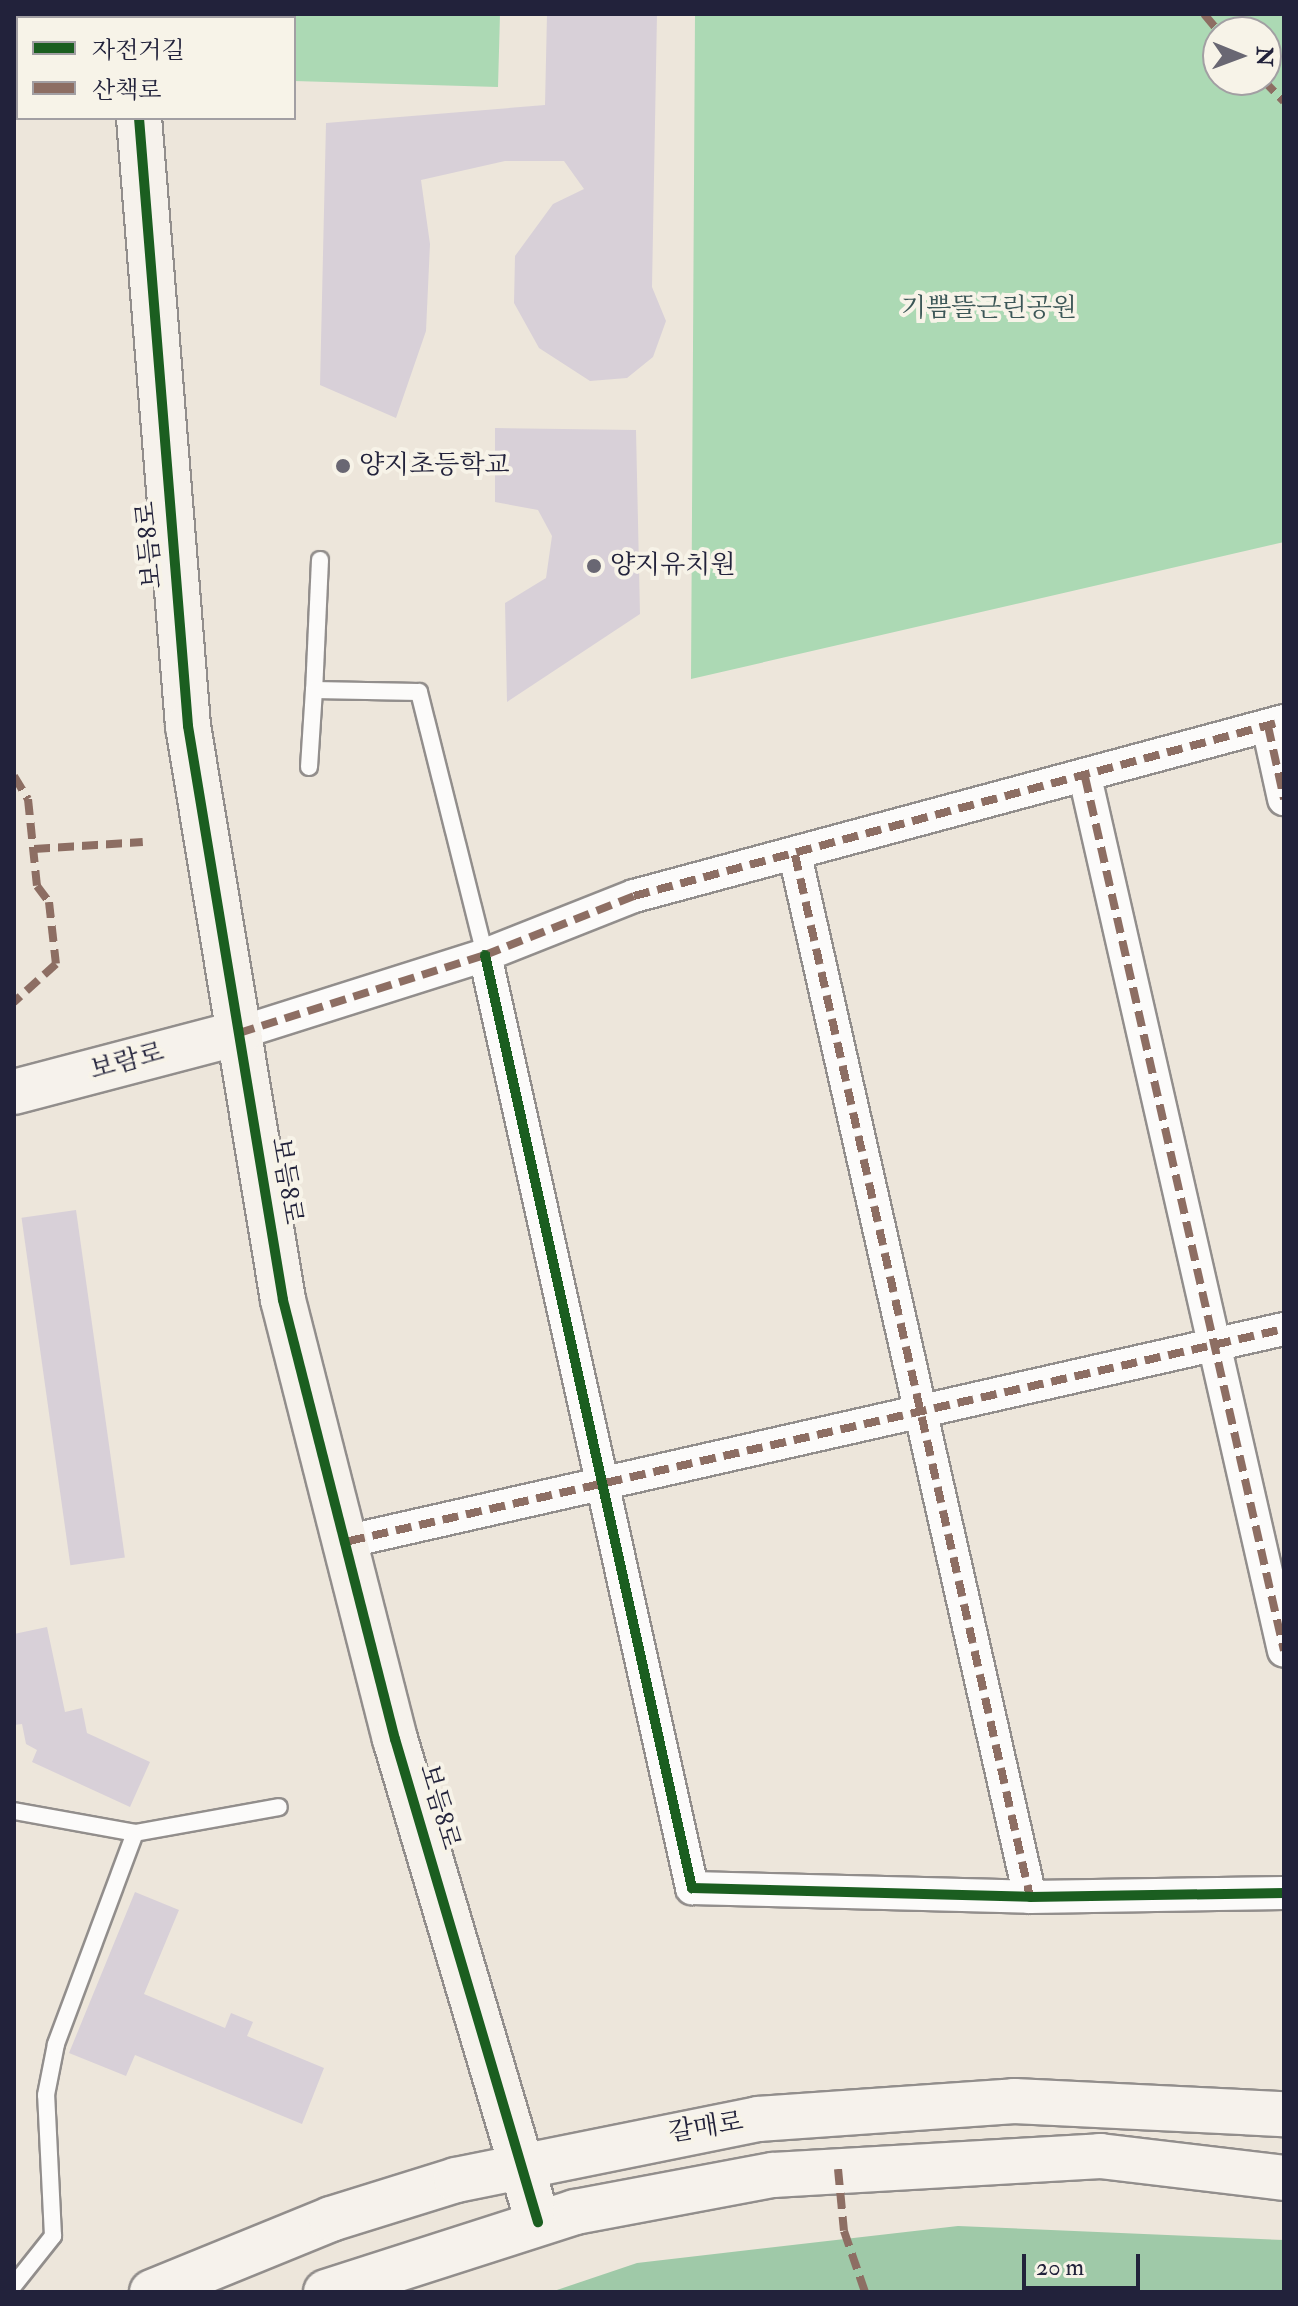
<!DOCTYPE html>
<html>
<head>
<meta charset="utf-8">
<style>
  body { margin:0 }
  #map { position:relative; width:1298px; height:2306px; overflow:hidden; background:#ede6db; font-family:"IM FELL Double Pica","Noto Serif KR",serif }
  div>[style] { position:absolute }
  .green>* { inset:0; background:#acd9b4 }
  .forest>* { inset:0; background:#9fc9a8 }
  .building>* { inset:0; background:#d8d0d8; transform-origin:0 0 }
  .roads { filter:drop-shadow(2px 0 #928e8c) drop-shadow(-2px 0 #928e8c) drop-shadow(0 2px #928e8c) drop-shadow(0 -2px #928e8c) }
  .lane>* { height:16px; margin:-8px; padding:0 8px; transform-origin:8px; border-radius:8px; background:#fcfbfa }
  .street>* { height:32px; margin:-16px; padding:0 16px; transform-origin:16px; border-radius:16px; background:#fcfbfa }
  .secondary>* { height:44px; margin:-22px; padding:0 22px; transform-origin:22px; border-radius:22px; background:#f6f2ec }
  .quiet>* { height:8px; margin-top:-4px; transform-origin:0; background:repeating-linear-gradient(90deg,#8d6e63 0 16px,transparent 0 24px) }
  .cycleway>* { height:10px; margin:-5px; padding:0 5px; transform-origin:5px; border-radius:5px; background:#1b5e20 }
  .dots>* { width:22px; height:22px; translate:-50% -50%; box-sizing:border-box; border:4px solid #f7f3e8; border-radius:50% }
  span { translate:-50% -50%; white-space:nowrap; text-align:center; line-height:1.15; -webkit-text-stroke:8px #f7f3e8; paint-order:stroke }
  .park-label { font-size:26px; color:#3b5656 }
  .poi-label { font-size:26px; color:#22223b }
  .left { translate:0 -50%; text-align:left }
  .street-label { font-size:26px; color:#22223b }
  .frame { position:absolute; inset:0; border:16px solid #22223b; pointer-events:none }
  .legend { position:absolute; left:16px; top:16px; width:280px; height:104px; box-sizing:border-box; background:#f7f3e8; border:2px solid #a29fa3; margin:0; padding:10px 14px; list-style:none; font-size:24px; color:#22223b }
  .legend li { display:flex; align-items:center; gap:16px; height:40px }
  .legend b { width:40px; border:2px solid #a29fa3 }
  .north { position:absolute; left:1202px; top:16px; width:80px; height:80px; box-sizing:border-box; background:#f7f3e8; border:2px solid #a29fa3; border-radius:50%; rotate:91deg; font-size:22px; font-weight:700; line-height:32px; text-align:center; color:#22223b }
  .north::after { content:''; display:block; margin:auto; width:28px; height:36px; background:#696773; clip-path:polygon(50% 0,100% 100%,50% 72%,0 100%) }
  .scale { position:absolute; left:1022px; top:2254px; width:118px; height:36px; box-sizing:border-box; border:4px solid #22223b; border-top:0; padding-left:10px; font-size:24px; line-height:28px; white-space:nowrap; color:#22223b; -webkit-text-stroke:6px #f7f3e8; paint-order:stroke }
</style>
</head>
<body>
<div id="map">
  <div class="green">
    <div style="clip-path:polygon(261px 14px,500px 14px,498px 87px,294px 81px,294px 18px)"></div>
    <div style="clip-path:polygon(evenodd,695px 14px,1284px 14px,1284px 542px,691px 679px,695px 14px,1218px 32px,1266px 32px,1266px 80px,1218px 80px,1218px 32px)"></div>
  </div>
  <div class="forest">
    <div style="clip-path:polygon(958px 2226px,1284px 2240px,1284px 2292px,551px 2292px,637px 2263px)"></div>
  </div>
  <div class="building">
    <div style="clip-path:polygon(547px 14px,657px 14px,652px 287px,666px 321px,653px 357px,627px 378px,590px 381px,539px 348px,514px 303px,515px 256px,553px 204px,584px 189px,564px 161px,505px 161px,421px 180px,430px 244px,426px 331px,396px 418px,320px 385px,326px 123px,545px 105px)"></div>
    <div style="clip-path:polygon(495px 428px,636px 430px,640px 614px,507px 702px,505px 603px,546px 578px,552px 536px,538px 510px,495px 502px)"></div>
    <div style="left:76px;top:1210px;width:351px;height:55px;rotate:82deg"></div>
    <div style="clip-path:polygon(47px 1627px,65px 1712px,82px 1708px,87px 1733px,150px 1762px,130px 1807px,32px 1762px,37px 1750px,26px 1744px,22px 1724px,14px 1725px,14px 1634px)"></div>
    <div style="clip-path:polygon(135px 1892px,179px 1910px,144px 1994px,225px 2028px,231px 2013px,253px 2022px,247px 2036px,324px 2068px,302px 2124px,135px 2055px,126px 2076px,69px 2053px)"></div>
  </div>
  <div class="roads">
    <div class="lane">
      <div style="left:14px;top:79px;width:4px;rotate:14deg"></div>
      <div style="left:320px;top:560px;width:130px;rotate:92.6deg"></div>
      <div style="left:314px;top:690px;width:105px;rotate:1.1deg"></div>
      <div style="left:419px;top:692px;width:271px;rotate:75.9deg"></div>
      <div style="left:309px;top:767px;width:77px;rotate:-86.3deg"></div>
      <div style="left:14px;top:1811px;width:123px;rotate:10.3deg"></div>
      <div style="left:135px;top:1833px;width:146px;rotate:-10.2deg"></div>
      <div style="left:14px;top:2285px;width:63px;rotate:-51.5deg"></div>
      <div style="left:53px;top:2236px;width:141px;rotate:-92.8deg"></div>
      <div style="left:46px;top:2095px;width:52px;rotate:-78.9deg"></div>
      <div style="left:56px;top:2044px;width:225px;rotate:-69.5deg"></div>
    </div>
    <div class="street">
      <div style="left:1268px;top:726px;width:75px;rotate:77.6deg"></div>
      <div style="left:1085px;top:777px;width:896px;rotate:77.17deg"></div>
      <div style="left:795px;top:855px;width:1068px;rotate:77.29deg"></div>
      <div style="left:485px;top:955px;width:956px;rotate:77.49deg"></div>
      <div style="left:692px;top:1888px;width:338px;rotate:1.5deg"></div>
      <div style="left:1030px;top:1897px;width:254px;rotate:-0.9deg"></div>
      <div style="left:239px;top:1033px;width:258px;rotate:-17.6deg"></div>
      <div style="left:485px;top:955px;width:160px;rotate:-21.6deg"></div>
      <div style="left:634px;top:896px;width:673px;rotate:-15.07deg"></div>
      <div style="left:349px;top:1541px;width:959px;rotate:-12.78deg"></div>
    </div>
    <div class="secondary">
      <div style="left:131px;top:14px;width:4px;rotate:90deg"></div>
      <div style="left:139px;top:118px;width:610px;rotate:85.39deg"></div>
      <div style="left:188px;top:726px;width:582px;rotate:80.6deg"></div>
      <div style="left:283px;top:1300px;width:453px;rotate:75.7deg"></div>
      <div style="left:395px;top:1739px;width:504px;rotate:73.51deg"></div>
      <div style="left:14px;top:1092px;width:233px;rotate:-14.7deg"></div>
      <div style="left:152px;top:2292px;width:193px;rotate:-22.2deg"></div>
      <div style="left:331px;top:2219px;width:131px;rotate:-17.3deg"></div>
      <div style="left:456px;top:2180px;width:308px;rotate:-11.4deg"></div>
      <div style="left:758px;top:2119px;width:257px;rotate:-4deg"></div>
      <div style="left:1014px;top:2101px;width:270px;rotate:2.8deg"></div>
      <div style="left:326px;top:2292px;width:262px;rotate:-17.8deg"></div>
      <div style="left:575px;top:2212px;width:201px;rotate:-10.6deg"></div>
      <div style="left:773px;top:2175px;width:328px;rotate:-3.3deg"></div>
      <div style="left:1100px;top:2156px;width:185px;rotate:6.8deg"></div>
    </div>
  </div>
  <div class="quiet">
    <div style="left:1204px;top:14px;width:23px;rotate:50deg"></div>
    <div style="left:1263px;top:80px;width:30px;rotate:46deg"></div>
    <div style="left:1268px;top:726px;width:75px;rotate:77.6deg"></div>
    <div style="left:14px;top:776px;width:27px;rotate:59deg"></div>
    <div style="left:28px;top:799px;width:87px;rotate:84.1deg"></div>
    <div style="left:37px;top:886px;width:20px;rotate:53deg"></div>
    <div style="left:49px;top:902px;width:62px;rotate:83.6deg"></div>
    <div style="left:56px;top:964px;width:57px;rotate:137.9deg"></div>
    <div style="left:1085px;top:777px;width:896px;rotate:77.17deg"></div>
    <div style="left:34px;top:849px;width:109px;rotate:-3.7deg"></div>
    <div style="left:795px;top:855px;width:1068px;rotate:77.29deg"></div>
    <div style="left:239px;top:1033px;width:258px;rotate:-17.6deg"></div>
    <div style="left:485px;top:955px;width:160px;rotate:-21.6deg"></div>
    <div style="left:634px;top:896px;width:673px;rotate:-15.07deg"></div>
    <div style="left:349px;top:1541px;width:959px;rotate:-12.78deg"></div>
    <div style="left:838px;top:2169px;width:62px;rotate:84.5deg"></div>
    <div style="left:844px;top:2231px;width:65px;rotate:71deg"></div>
  </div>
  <div class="cycleway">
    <div style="left:139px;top:118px;width:610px;rotate:85.39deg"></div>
    <div style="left:188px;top:726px;width:582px;rotate:80.6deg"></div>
    <div style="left:283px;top:1300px;width:453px;rotate:75.7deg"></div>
    <div style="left:395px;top:1739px;width:504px;rotate:73.51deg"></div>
    <div style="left:485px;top:955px;width:956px;rotate:77.49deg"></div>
    <div style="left:692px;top:1888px;width:338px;rotate:1.5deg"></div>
    <div style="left:1030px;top:1897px;width:254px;rotate:-0.9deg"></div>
  </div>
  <div class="dots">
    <div style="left:343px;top:466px;background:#696773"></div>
    <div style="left:594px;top:566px;background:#696773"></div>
  </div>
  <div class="park-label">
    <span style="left:989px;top:309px">기쁨뜰근린공원</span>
  </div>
  <div class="poi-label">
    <span class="left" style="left:359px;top:466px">양지초등학교</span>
    <span class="left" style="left:610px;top:566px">양지유치원</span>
  </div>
  <div class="street-label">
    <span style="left:150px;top:545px;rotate:-95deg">보듬8로</span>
    <span style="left:127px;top:1062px;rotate:-15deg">보람로</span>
    <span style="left:286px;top:1181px;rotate:81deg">보듬8로</span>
    <span style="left:439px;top:1807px;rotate:74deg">보듬8로</span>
    <span style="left:706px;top:2128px;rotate:-9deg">갈매로</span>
  </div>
  <div class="frame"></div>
  <ul class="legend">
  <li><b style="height:10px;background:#1b5e20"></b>자전거길</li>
  <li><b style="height:10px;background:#8d6e63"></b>산책로</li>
  </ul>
  <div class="north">N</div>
  <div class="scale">20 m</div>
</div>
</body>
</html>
